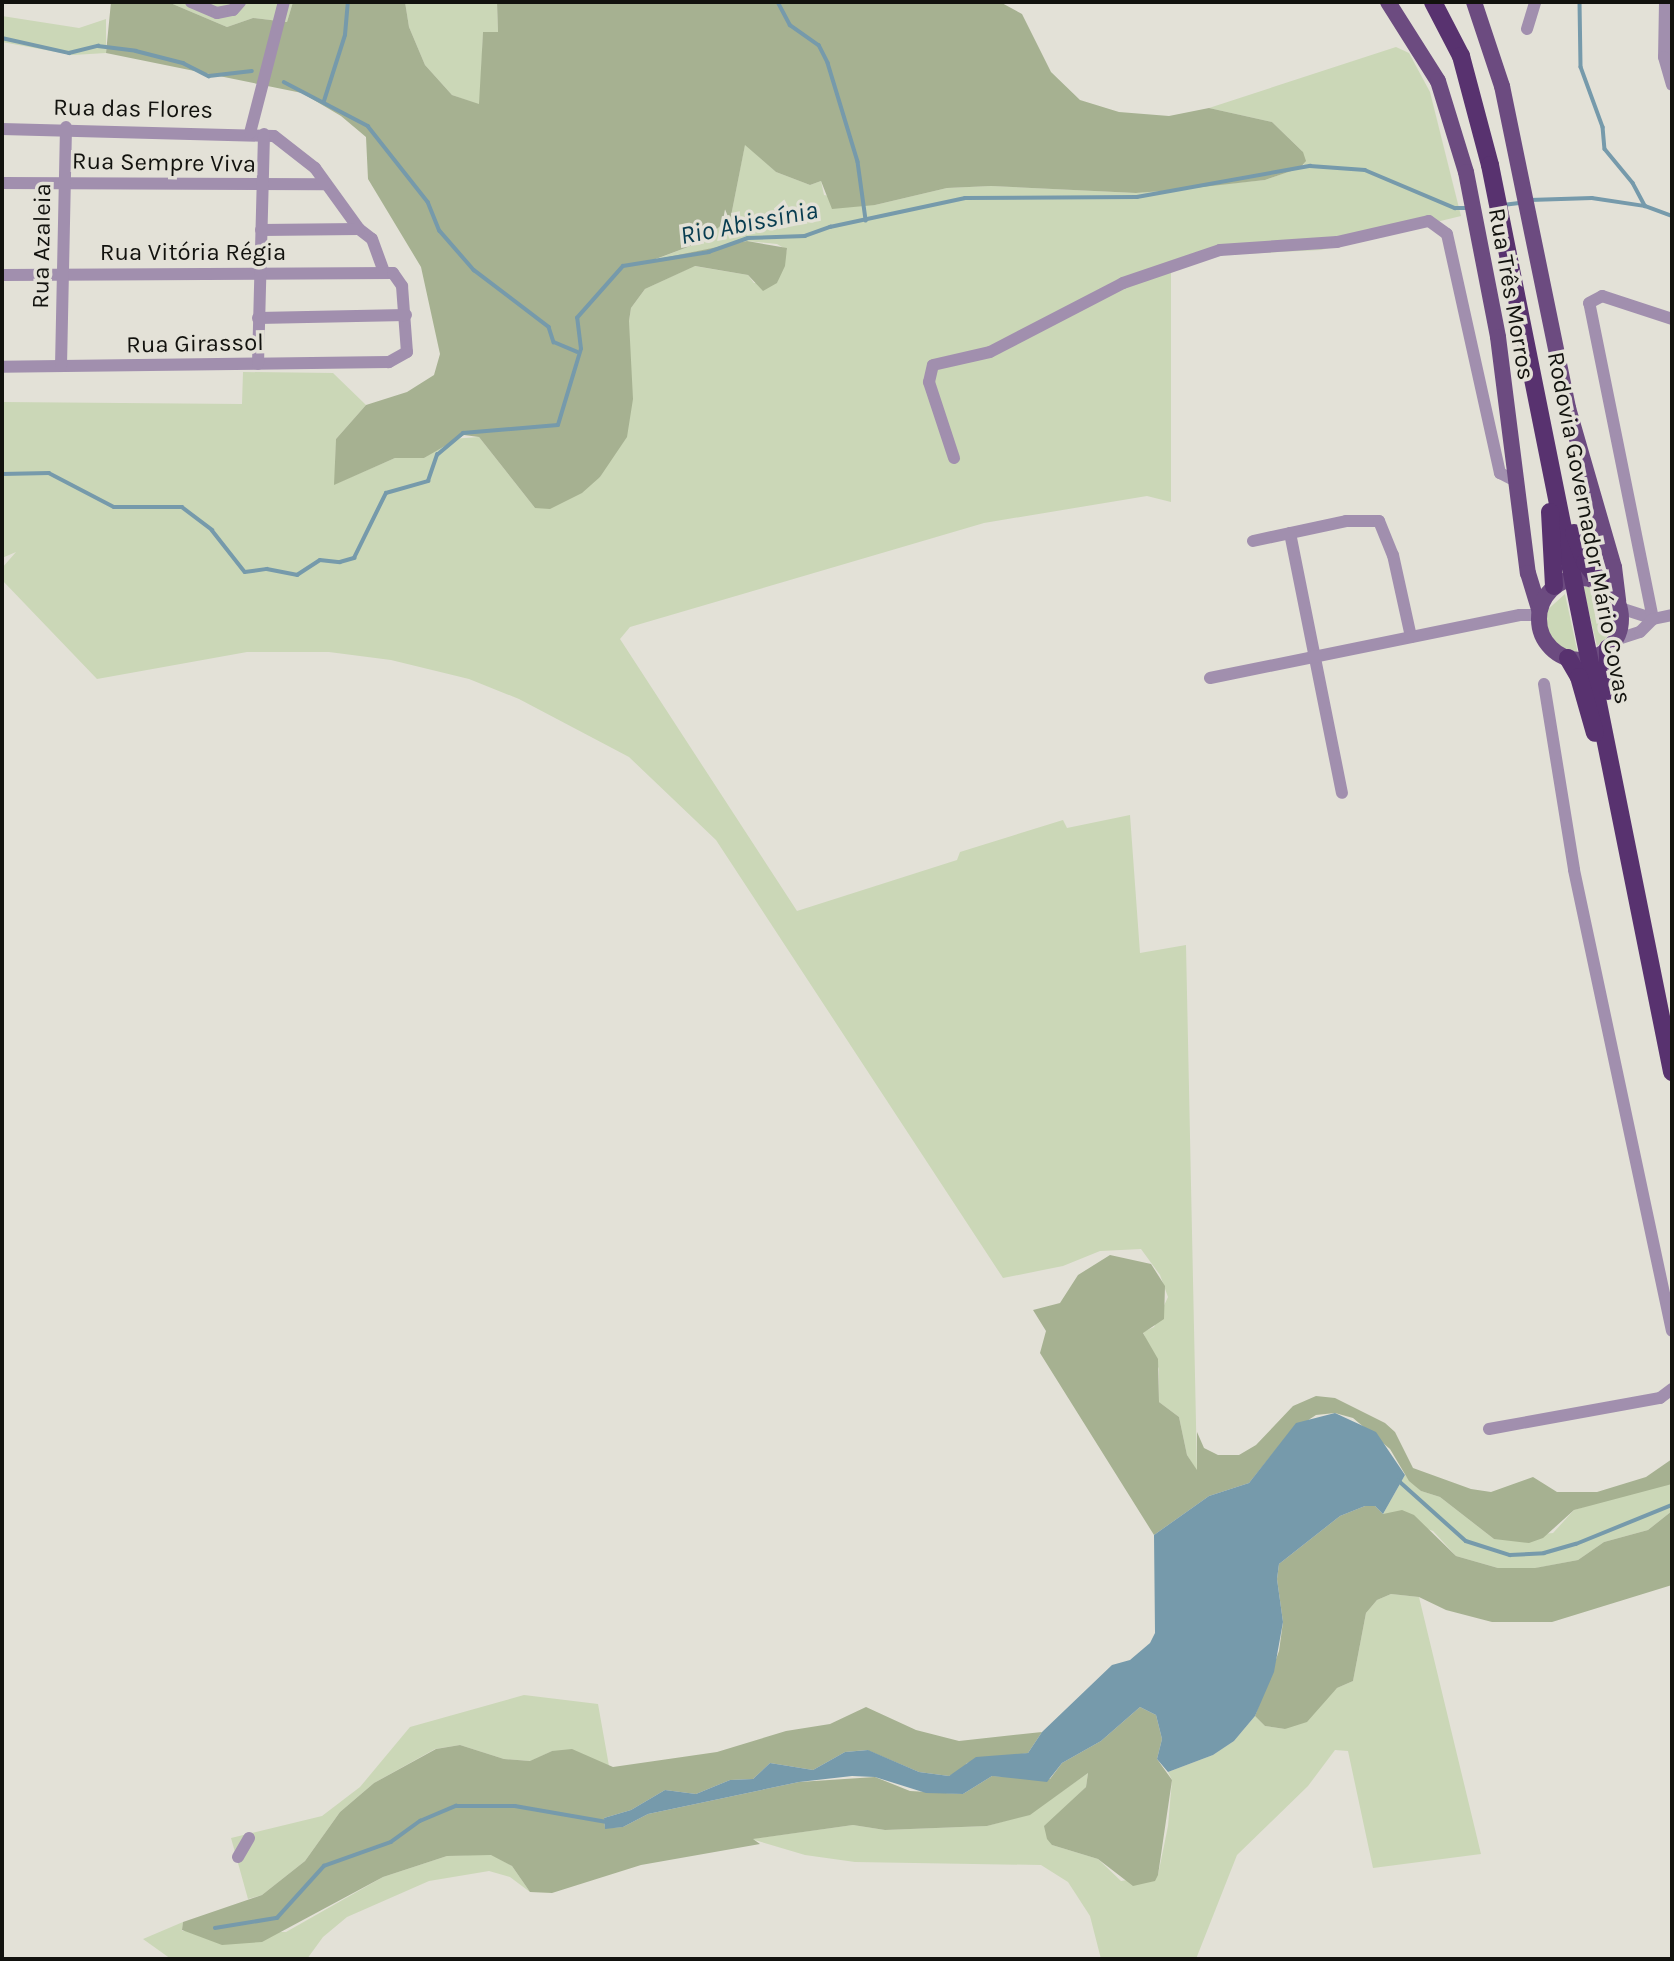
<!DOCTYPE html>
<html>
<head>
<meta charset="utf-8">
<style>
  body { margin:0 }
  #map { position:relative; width:1674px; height:1961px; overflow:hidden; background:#e3e1d7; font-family:Karla,sans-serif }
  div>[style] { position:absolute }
  .green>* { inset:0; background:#cbd7b7 }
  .forest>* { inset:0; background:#a6b191 }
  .water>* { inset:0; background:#769aab }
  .stream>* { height:3.5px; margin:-1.75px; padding:0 1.75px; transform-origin:1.75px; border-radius:1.75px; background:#769aab }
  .minor>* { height:12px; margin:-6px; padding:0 6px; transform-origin:6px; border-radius:6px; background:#a18fae }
  .major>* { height:16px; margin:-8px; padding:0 8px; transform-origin:8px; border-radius:8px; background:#6c4b80 }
  .major>.ring { margin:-8px; padding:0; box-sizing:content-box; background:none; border:16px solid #6c4b80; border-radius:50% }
  .highway>* { height:18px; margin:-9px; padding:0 9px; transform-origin:9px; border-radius:9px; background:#58326f }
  span { translate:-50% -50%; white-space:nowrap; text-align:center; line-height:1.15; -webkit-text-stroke:7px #e3e1d7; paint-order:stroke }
  .street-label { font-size:24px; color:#12120e }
  .water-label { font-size:26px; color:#083c50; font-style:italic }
  .frame { position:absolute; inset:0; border:4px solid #12120e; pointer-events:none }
</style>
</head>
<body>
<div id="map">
  <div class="green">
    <div style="clip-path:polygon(168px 2px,293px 2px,287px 22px,253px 18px,227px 27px)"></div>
    <div style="clip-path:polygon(405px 2px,497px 2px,498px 33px,483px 32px,480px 105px,452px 95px,425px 65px,409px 27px)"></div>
    <div style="clip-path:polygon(2px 16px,79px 28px,106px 19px,106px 53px,73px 55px,2px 42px)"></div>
    <div style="clip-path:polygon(1396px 47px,1409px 53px,1430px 92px,1461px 216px,1321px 250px,1221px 255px,1171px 268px,1171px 502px,1147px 496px,984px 523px,630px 627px,620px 639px,797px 911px,957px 860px,960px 852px,1063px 820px,1067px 828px,1130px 815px,1140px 953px,1186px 945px,1197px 1471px,1187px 1455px,1179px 1417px,1159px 1402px,1159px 1369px,1143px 1332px,1154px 1327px,1168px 1297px,1160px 1275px,1141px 1249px,1100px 1251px,1063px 1266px,1003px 1278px,716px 840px,629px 757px,519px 699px,469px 679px,391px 660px,329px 652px,247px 652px,97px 679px,2px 580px,2px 568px,16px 552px,2px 558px,2px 402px,242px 404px,243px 372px,333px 373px,366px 405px,336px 439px,335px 484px,395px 458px,424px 458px,451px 439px,479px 437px,535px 508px,600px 477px,630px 411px,629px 321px,631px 308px,645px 289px,694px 266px,748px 275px,754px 283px,777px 283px,787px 250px,777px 244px,747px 241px,651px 261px,704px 241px,731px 216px,745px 144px,776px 172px,810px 185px,821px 181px,824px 195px,875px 205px,947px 188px,991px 186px,1136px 193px,1265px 180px,1302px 167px,1305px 162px,1302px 151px,1272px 122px,1209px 108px)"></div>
    <div style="clip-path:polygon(1595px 586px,1611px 598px,1616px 618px,1612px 633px,1597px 646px,1583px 587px)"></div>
    <div style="clip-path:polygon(1565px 594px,1578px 654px,1558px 651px,1547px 635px,1545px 612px)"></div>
    <div style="clip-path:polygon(1405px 1475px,1421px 1491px,1440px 1497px,1494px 1539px,1553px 1533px,1574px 1510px,1654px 1485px,1672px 1484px,1672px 1511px,1648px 1530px,1604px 1542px,1578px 1560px,1536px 1568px,1498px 1568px,1456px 1556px,1433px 1531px,1383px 1514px)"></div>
    <div style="clip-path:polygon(1391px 1594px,1419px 1597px,1481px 1854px,1373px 1868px,1348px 1751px,1335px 1750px,1308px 1786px,1237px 1855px,1196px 1959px,1101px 1959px,1090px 1916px,1068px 1882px,1041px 1865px,855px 1862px,805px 1855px,751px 1839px,853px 1825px,885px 1830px,987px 1826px,1030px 1814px,1088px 1773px,1086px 1787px,1061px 1811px,1052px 1845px,1098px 1859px,1121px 1881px,1158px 1875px,1168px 1826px,1172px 1780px,1168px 1772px,1213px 1755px,1234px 1741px,1255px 1716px,1265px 1726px,1285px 1729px,1337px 1688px,1353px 1681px,1366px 1613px,1377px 1600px)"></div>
    <div style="clip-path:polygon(524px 1695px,598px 1704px,609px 1766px,552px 1751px,531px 1761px,504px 1759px,460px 1745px,435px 1749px,374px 1783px,340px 1812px,305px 1861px,262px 1895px,248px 1899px,231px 1838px,322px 1816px,360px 1787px,410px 1727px)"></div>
    <div style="clip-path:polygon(491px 1854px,512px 1866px,530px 1892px,510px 1877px,489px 1871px,429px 1881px,347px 1917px,323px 1937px,307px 1959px,171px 1959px,143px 1939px,183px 1922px,182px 1931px,286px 1932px,383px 1877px,447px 1856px)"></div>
  </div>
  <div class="forest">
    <div style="clip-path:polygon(111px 2px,168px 2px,227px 27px,253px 18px,287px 22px,293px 2px,405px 2px,409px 27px,425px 65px,452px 95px,479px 104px,483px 32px,498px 32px,497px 2px,1000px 2px,1022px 14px,1051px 72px,1080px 100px,1119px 112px,1169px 116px,1209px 108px,1272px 122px,1303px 152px,1306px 161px,1300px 168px,1265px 180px,1175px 190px,1136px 193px,991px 186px,947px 188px,875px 205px,832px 209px,821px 181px,810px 185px,776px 172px,745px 145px,731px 216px,704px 241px,653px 260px,747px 241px,787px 248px,785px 266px,777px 283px,763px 291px,748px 275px,695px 266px,645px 289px,631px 308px,629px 321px,633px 399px,627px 437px,600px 477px,582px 493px,550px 509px,535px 508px,479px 437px,464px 435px,424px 458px,395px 458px,334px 485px,336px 439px,366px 405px,407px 392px,434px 375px,440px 354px,421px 267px,368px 179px,366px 137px,341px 116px,302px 93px,106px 53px)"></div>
    <div style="clip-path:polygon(1110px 1255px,1151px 1264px,1165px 1286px,1164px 1319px,1143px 1333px,1158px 1359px,1159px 1402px,1179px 1417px,1187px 1455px,1197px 1470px,1197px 1432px,1204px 1448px,1218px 1455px,1239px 1455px,1256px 1445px,1293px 1406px,1316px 1396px,1335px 1398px,1385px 1423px,1395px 1432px,1413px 1468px,1471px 1489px,1491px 1492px,1533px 1477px,1557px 1492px,1597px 1492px,1646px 1477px,1672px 1459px,1672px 1484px,1574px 1510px,1543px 1538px,1529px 1543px,1494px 1539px,1440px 1497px,1421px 1491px,1409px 1481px,1390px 1449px,1353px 1418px,1335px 1413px,1316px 1415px,1290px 1432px,1249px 1483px,1209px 1496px,1154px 1535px,1040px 1353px,1046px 1331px,1033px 1310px,1060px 1303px,1078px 1275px)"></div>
    <div style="clip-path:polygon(1365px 1506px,1375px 1506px,1383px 1514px,1402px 1510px,1414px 1515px,1456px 1556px,1498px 1568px,1535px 1568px,1578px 1560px,1604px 1542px,1648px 1530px,1672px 1511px,1672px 1585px,1552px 1622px,1492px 1622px,1446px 1610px,1419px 1597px,1391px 1594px,1377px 1600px,1366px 1613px,1353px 1681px,1337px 1688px,1307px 1722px,1285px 1729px,1265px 1726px,1255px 1716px,1279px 1651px,1283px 1622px,1277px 1579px,1279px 1564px,1340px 1516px)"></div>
    <div style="clip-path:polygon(866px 1707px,916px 1730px,959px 1741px,1042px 1732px,1028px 1753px,967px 1763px,962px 1770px,949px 1776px,919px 1772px,867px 1750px,845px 1752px,813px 1770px,770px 1763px,753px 1779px,730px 1780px,696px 1794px,665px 1790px,631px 1810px,604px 1818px,605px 1828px,623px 1827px,648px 1814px,799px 1782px,875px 1777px,910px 1791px,963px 1794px,992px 1776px,1050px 1779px,1062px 1763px,1101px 1741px,1140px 1707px,1156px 1715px,1162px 1739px,1157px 1759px,1172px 1780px,1158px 1875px,1155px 1881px,1133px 1886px,1098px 1859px,1052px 1845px,1047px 1839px,1044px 1826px,1086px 1787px,1088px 1773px,1030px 1815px,987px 1826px,885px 1830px,853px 1825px,753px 1839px,760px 1844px,641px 1865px,552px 1893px,530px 1892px,512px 1866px,491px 1855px,447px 1856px,383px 1877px,262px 1942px,222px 1945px,182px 1930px,183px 1922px,262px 1895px,305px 1861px,340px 1812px,374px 1783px,436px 1749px,460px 1745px,504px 1759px,530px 1761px,552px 1751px,572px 1749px,613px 1767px,717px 1752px,786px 1731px,830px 1724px)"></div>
  </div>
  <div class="water">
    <div style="clip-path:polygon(1335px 1413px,1376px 1432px,1405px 1475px,1383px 1514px,1375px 1506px,1365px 1506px,1340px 1516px,1279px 1564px,1277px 1579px,1283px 1622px,1274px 1672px,1255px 1716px,1234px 1741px,1213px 1755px,1168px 1772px,1157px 1759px,1162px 1739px,1156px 1715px,1140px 1707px,1101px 1741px,1062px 1763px,1047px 1782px,992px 1776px,963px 1794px,926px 1793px,875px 1777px,852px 1776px,799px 1782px,648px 1814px,623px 1827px,605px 1829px,604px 1818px,631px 1810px,665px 1790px,696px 1794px,730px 1780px,753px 1779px,770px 1763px,813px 1770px,845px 1752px,868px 1750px,919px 1772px,949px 1776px,976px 1757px,1028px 1753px,1042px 1732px,1112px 1665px,1130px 1660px,1150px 1643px,1155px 1633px,1154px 1535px,1209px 1496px,1249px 1483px,1296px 1423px)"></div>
  </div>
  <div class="stream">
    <div style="left:778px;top:2px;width:26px;rotate:62deg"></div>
    <div style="left:790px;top:25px;width:35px;rotate:35deg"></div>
    <div style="left:819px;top:45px;width:20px;rotate:63deg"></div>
    <div style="left:828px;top:63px;width:103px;rotate:73.1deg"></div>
    <div style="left:858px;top:162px;width:59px;rotate:82.1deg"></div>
    <div style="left:1580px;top:2px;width:65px;rotate:89.1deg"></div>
    <div style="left:1581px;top:67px;width:64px;rotate:69.9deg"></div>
    <div style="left:1603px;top:127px;width:22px;rotate:85deg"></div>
    <div style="left:1605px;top:149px;width:44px;rotate:50.5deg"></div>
    <div style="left:1633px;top:183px;width:26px;rotate:62deg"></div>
    <div style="left:2px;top:38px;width:69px;rotate:12.6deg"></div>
    <div style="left:69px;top:53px;width:30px;rotate:-14deg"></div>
    <div style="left:98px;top:46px;width:38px;rotate:7deg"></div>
    <div style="left:136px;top:51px;width:49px;rotate:14.3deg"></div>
    <div style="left:183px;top:63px;width:29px;rotate:27deg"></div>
    <div style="left:209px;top:76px;width:43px;rotate:-6.6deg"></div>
    <div style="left:284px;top:82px;width:95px;rotate:27.6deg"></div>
    <div style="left:368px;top:126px;width:97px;rotate:51.7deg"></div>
    <div style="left:428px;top:202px;width:31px;rotate:68deg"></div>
    <div style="left:440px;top:231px;width:52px;rotate:48.9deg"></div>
    <div style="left:474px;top:270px;width:94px;rotate:37.2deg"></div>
    <div style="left:549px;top:327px;width:16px;rotate:72deg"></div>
    <div style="left:554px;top:342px;width:25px;rotate:23deg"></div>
    <div style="left:324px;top:101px;width:69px;rotate:-72.3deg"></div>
    <div style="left:345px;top:35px;width:33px;rotate:-85deg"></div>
    <div style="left:1530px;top:200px;width:62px;rotate:-1.8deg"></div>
    <div style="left:1592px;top:198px;width:54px;rotate:8.6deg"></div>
    <div style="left:1645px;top:206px;width:29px;rotate:20deg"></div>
    <div style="left:1503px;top:205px;width:16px;rotate:-7deg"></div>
    <div style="left:2px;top:474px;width:47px;rotate:-1.2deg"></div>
    <div style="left:49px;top:473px;width:73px;rotate:27.6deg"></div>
    <div style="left:114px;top:507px;width:68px"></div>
    <div style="left:182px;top:507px;width:38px;rotate:37deg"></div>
    <div style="left:212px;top:530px;width:53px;rotate:51.8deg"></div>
    <div style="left:245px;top:572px;width:22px;rotate:-8deg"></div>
    <div style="left:267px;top:569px;width:31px;rotate:11deg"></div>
    <div style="left:297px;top:575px;width:27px;rotate:-33deg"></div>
    <div style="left:320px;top:560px;width:20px;rotate:6deg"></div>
    <div style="left:340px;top:562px;width:15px;rotate:-16deg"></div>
    <div style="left:354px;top:558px;width:72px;rotate:-63.8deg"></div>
    <div style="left:386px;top:493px;width:44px;rotate:-15.9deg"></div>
    <div style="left:428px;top:481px;width:28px;rotate:-71deg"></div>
    <div style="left:437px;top:455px;width:34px;rotate:-40deg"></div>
    <div style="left:463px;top:433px;width:95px;rotate:-4.8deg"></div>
    <div style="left:558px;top:425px;width:79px;rotate:-73.2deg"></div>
    <div style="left:581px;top:349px;width:31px;rotate:-97deg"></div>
    <div style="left:577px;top:318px;width:69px;rotate:-48.5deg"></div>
    <div style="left:623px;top:266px;width:87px;rotate:-9.2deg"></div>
    <div style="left:709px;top:252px;width:41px;rotate:-19.7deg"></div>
    <div style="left:748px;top:238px;width:57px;rotate:-2deg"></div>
    <div style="left:805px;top:236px;width:27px;rotate:-20deg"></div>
    <div style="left:830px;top:227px;width:138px;rotate:-12.1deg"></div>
    <div style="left:965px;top:198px;width:172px;rotate:-0.3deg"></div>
    <div style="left:1137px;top:197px;width:176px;rotate:-10.2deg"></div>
    <div style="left:1310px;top:166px;width:55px;rotate:4.2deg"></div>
    <div style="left:1365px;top:170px;width:98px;rotate:22.9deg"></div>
    <div style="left:1455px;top:208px;width:12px"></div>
    <div style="left:1398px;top:1480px;width:91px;rotate:41.9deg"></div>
    <div style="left:1466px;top:1541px;width:46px;rotate:17.7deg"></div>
    <div style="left:1510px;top:1555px;width:34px;rotate:-3deg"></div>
    <div style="left:1544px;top:1553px;width:33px;rotate:-16deg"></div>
    <div style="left:1576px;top:1544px;width:104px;rotate:-22.1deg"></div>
    <div style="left:215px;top:1928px;width:63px;rotate:-9.2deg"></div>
    <div style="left:277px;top:1918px;width:70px;rotate:-47.9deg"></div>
    <div style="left:324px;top:1866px;width:71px;rotate:-19.7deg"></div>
    <div style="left:391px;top:1842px;width:36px;rotate:-36deg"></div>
    <div style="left:420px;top:1821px;width:39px;rotate:-23deg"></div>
    <div style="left:456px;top:1806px;width:59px"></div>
    <div style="left:515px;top:1806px;width:93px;rotate:9.9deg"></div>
  </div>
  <div class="minor">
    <div style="left:191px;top:2px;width:28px;rotate:23deg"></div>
    <div style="left:217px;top:13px;width:16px;rotate:-11deg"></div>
    <div style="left:233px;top:10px;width:11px;rotate:-49deg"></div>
    <div style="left:1665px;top:2px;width:55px;rotate:91deg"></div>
    <div style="left:1664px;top:57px;width:29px;rotate:74deg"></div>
    <div style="left:1527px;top:29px;width:28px;rotate:-73deg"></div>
    <div style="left:2px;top:129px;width:272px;rotate:1.5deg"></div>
    <div style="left:274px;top:136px;width:52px;rotate:38deg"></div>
    <div style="left:315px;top:168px;width:75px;rotate:54.2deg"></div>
    <div style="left:359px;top:229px;width:16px;rotate:38deg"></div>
    <div style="left:372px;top:239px;width:35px;rotate:70deg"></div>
    <div style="left:250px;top:133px;width:135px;rotate:-75.5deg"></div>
    <div style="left:2px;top:183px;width:324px;rotate:0.2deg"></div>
    <div style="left:261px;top:230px;width:98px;rotate:-0.6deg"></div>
    <div style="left:2px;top:275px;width:391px;rotate:-0.3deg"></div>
    <div style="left:393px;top:273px;width:16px;rotate:55deg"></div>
    <div style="left:402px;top:286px;width:66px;rotate:85.7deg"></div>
    <div style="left:407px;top:352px;width:21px;rotate:151deg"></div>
    <div style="left:389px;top:362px;width:387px;rotate:179.3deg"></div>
    <div style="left:258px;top:318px;width:148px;rotate:-1.2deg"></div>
    <div style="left:258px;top:364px;width:230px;rotate:-88.5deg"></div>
    <div style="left:61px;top:366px;width:239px;rotate:-88.8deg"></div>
    <div style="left:954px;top:458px;width:80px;rotate:-108.2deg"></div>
    <div style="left:929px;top:382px;width:17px;rotate:-77deg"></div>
    <div style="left:933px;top:365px;width:58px;rotate:-12.8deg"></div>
    <div style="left:990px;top:352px;width:150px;rotate:-27.4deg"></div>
    <div style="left:1123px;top:283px;width:102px;rotate:-18.8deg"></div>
    <div style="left:1220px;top:250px;width:117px;rotate:-3.9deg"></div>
    <div style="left:1337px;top:242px;width:94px;rotate:-12.9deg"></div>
    <div style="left:1429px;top:221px;width:22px;rotate:36deg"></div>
    <div style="left:1447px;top:234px;width:245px;rotate:77.5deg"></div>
    <div style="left:1500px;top:473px;width:20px;rotate:27deg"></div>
    <div style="left:1290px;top:533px;width:265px;rotate:78.7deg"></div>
    <div style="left:1253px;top:541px;width:95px;rotate:-12.1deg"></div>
    <div style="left:1346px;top:521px;width:33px"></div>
    <div style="left:1379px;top:521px;width:37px;rotate:68deg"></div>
    <div style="left:1393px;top:555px;width:84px;rotate:77.6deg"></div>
    <div style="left:1620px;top:608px;width:35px;rotate:18deg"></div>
    <div style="left:1653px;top:619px;width:322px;rotate:-101.4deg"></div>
    <div style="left:1589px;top:303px;width:15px;rotate:-28deg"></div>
    <div style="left:1602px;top:296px;width:74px;rotate:18.2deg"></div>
    <div style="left:1653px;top:619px;width:19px;rotate:-12deg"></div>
    <div style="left:1615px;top:640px;width:26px;rotate:-18deg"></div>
    <div style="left:1640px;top:632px;width:18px;rotate:-45deg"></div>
    <div style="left:1210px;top:678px;width:316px;rotate:-11.5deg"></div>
    <div style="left:1520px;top:615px;width:18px"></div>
    <div style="left:1544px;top:684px;width:188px;rotate:80.8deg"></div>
    <div style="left:1574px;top:870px;width:471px;rotate:78deg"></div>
    <div style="left:1489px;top:1429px;width:174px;rotate:-10.3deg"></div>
    <div style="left:1660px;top:1398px;width:15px;rotate:-37deg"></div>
    <div style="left:238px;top:1857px;width:22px;rotate:-60deg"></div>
  </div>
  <div class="major">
    <div style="left:1388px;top:2px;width:93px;rotate:57.7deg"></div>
    <div style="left:1438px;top:81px;width:95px;rotate:72.9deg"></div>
    <div style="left:1466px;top:172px;width:168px;rotate:79deg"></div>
    <div style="left:1498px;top:337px;width:238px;rotate:82.8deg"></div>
    <div style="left:1528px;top:573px;width:39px;rotate:73deg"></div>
    <div style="left:1474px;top:2px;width:89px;rotate:71.6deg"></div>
    <div style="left:1502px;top:86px;width:329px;rotate:78.4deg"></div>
    <div style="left:1568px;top:408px;width:166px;rotate:73.9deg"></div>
    <div style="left:1614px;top:567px;width:35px;rotate:83deg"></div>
    <div class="ring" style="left:1539px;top:578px;width:66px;height:66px"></div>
  </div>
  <div class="highway">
    <div style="left:1433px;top:2px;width:61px;rotate:62.6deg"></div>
    <div style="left:1461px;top:56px;width:113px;rotate:75.1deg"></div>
    <div style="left:1490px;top:165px;width:925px;rotate:78.65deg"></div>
    <div style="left:1550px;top:512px;width:74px;rotate:86.9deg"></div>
    <div style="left:1574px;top:533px;width:31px;rotate:69deg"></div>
    <div style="left:1585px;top:562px;width:25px;rotate:53deg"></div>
    <div style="left:1568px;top:658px;width:22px;rotate:60deg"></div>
    <div style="left:1579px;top:677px;width:58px;rotate:74.1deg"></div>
    <div style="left:1608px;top:691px;width:43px;rotate:-90deg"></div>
  </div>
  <div class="street-label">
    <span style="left:133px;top:109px;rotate:1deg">Rua das Flores</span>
    <span style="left:164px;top:163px;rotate:1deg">Rua Sempre Viva</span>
    <span style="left:42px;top:246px;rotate:-89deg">Rua Azaleia</span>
    <span style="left:193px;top:253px">Rua Vitória Régia</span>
    <span style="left:1511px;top:294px;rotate:80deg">Rua Três Morros</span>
    <span style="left:195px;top:344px;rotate:-1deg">Rua Girassol</span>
    <span style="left:1589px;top:528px;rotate:79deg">Rodovia Governador Mário Covas</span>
  </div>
  <div class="water-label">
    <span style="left:749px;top:223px;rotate:-11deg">Rio Abissínia</span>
  </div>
  <div class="frame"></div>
</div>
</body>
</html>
